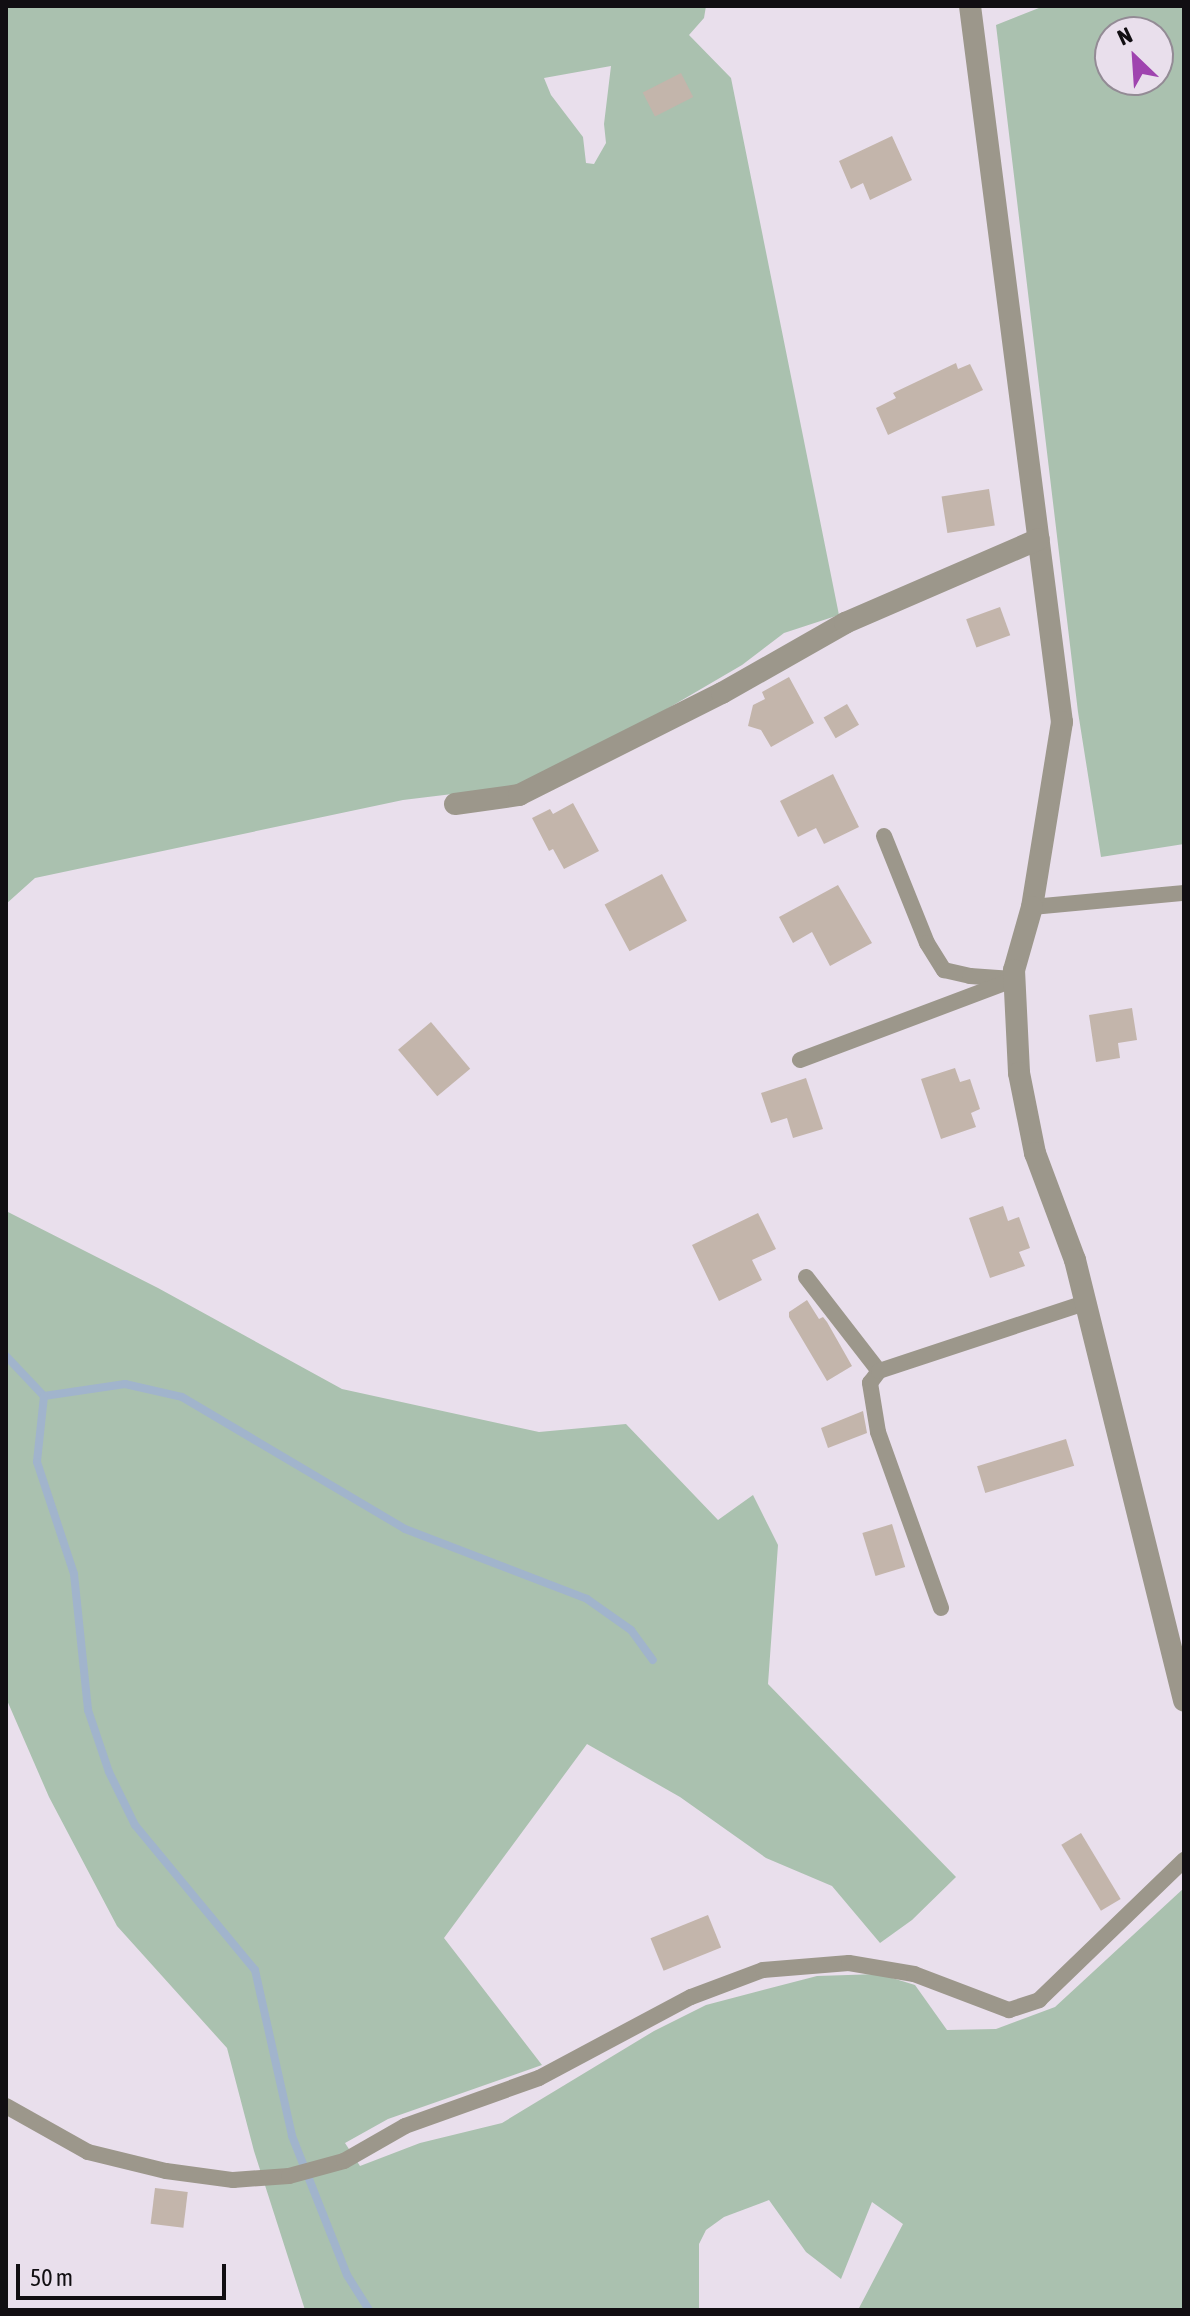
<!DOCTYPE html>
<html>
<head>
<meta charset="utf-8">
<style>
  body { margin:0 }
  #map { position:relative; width:1190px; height:2316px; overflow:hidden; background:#e9dfec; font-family:"Asap Condensed",sans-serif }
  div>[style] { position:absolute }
  .green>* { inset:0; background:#aac1af }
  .stream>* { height:8px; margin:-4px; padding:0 4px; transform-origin:4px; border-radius:4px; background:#a1b4cc }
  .building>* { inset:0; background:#c3b5ab; transform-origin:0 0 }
  .service>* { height:16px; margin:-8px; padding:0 8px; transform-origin:8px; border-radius:8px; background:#9c978b }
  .minor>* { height:22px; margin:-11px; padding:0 11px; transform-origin:11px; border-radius:11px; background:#9c978b }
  span { translate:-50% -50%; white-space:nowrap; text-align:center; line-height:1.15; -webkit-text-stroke:6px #e9dfec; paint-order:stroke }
  .frame { position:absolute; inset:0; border:8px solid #110e12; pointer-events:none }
  .north { position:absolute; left:1094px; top:16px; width:80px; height:80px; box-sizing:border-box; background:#e9dfec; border:2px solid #938b95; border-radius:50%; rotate:335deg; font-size:22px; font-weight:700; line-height:32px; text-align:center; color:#110e12 }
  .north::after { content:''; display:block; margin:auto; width:28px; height:36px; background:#9f44af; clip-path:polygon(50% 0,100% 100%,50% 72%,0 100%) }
  .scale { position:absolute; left:16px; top:2264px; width:210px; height:36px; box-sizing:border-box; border:4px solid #110e12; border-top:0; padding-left:10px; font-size:24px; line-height:28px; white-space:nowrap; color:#110e12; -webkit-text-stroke:6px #e9dfec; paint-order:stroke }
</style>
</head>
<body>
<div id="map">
  <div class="green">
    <div style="clip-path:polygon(evenodd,6px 6px,706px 6px,704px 18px,689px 35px,731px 78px,839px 615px,784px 633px,742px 665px,624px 734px,518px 786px,403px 800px,35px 878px,6px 904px,6px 6px,611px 66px,604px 124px,606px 143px,594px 164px,586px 163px,583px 137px,551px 95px,544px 78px,611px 66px)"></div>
    <div style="clip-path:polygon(evenodd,1044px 6px,1184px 6px,1184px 844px,1101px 857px,1078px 712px,996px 25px,1044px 6px,1158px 32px,1158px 80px,1110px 80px,1110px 32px,1158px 32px)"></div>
    <div style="clip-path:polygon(6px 1211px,158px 1288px,342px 1389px,539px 1432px,626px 1424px,718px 1520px,753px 1495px,778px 1545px,768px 1684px,956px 1877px,912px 1920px,880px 1943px,832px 1886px,766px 1858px,680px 1797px,587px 1744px,444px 1938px,542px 2065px,388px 2119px,345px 2143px,360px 2166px,420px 2143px,502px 2123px,654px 2031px,706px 2005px,817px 1976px,879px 1974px,915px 1985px,947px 2030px,996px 2029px,1055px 2007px,1184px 1888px,1184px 2310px,858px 2310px,903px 2224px,872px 2202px,841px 2279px,806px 2252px,769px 2200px,724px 2217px,706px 2230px,699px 2244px,699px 2310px,305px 2310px,254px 2151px,227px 2048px,117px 1926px,49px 1797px,6px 1698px)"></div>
  </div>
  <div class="stream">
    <div style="left:6px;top:1356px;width:55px;rotate:46.5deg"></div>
    <div style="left:44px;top:1396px;width:82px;rotate:-8.4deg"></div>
    <div style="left:125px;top:1384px;width:58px;rotate:12.8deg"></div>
    <div style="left:182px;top:1397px;width:259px;rotate:30.6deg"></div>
    <div style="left:405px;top:1529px;width:195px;rotate:21deg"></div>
    <div style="left:587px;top:1599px;width:54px;rotate:35.2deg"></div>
    <div style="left:631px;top:1630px;width:37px;rotate:54deg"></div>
    <div style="left:44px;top:1396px;width:66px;rotate:96.1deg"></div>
    <div style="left:37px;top:1462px;width:118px;rotate:71.7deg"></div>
    <div style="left:74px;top:1574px;width:137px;rotate:84.1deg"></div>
    <div style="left:88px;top:1710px;width:65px;rotate:71.3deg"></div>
    <div style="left:109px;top:1772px;width:59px;rotate:63.9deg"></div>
    <div style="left:135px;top:1825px;width:188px;rotate:50.4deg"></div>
    <div style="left:255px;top:1970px;width:170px;rotate:77.4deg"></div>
    <div style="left:292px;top:2136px;width:149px;rotate:68.4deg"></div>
    <div style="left:347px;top:2275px;width:41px;rotate:57.8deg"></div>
  </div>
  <div class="building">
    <div style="left:681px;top:73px;width:27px;height:43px;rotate:63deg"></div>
    <div style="clip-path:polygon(892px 136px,912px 180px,870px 200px,863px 183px,851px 189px,839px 161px)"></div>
    <div style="clip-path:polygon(956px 363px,958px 369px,970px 364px,983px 390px,888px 435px,876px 408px,896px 398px,893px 393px)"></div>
    <div style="left:989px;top:489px;width:37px;height:48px;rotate:81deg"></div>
    <div style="left:1000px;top:607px;width:30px;height:36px;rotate:70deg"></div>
    <div style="clip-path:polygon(789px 677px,814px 723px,771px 747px,761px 730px,748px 726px,753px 705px,765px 699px,762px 692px)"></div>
    <div style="left:847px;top:704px;width:24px;height:27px;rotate:60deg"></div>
    <div style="clip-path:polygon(833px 774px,859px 827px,824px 844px,816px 828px,798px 837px,780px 801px)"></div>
    <div style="clip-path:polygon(573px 803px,599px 851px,564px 869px,553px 849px,549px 851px,532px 818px,550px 809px,553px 814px)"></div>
    <div style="left:662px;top:874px;width:53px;height:65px;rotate:62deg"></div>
    <div style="clip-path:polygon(838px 885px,872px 943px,830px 966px,812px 932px,793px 943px,779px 917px)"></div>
    <div style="clip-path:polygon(1132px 1008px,1137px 1040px,1118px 1043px,1120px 1058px,1096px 1062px,1089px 1015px)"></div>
    <div style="left:431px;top:1022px;width:61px;height:43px;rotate:50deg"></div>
    <div style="clip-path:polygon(955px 1068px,960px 1082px,970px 1079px,980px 1109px,971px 1113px,976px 1127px,941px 1139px,921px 1079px)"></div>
    <div style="clip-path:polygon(806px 1078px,823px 1129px,793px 1138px,787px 1118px,771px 1123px,761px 1093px)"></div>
    <div style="clip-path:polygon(1003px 1206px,1008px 1221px,1019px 1217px,1030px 1248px,1019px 1252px,1025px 1266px,990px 1278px,969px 1218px)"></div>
    <div style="clip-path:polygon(758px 1213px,776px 1249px,752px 1260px,762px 1280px,719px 1301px,692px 1245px)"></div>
    <div style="clip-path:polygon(807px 1300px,819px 1319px,823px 1317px,827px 1322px,852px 1366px,827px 1381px,789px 1317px,789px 1312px)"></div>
    <div style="clip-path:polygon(863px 1411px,867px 1433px,828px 1448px,821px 1428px)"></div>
    <div style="left:1066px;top:1439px;width:28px;height:93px;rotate:73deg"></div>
    <div style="left:892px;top:1524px;width:45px;height:31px;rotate:73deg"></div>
    <div style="left:1081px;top:1833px;width:77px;height:23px;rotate:59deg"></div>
    <div style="left:708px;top:1915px;width:35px;height:62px;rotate:68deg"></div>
    <div style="left:155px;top:2188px;width:33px;height:36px;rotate:7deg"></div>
  </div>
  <div class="service">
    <div style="left:884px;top:836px;width:115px;rotate:68.1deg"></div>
    <div style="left:927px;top:943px;width:32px;rotate:58deg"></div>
    <div style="left:944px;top:970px;width:27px;rotate:13deg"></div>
    <div style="left:970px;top:976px;width:39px;rotate:4deg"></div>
    <div style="left:1032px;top:907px;width:153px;rotate:-5.3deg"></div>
    <div style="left:800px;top:1060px;width:230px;rotate:-20.6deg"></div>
    <div style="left:806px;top:1277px;width:119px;rotate:52.2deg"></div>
    <div style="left:941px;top:1608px;width:187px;rotate:-109.7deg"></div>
    <div style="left:878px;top:1432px;width:50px;rotate:-99.3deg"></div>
    <div style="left:870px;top:1383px;width:15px;rotate:-53deg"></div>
    <div style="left:879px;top:1371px;width:217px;rotate:-18.3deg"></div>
    <div style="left:6px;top:2106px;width:94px;rotate:29.3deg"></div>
    <div style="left:88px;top:2152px;width:80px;rotate:13.7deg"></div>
    <div style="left:166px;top:2171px;width:68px;rotate:7.7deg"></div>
    <div style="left:233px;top:2180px;width:56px;rotate:-4.1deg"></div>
    <div style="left:289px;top:2176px;width:57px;rotate:-15.3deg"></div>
    <div style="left:344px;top:2161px;width:70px;rotate:-29.8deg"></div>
    <div style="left:405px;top:2126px;width:142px;rotate:-19.7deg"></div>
    <div style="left:539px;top:2078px;width:172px;rotate:-28.1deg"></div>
    <div style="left:691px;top:1997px;width:77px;rotate:-20.6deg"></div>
    <div style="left:763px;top:1970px;width:86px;rotate:-4.7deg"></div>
    <div style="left:849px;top:1963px;width:66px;rotate:9.6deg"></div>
    <div style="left:914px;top:1974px;width:102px;rotate:20.8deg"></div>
    <div style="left:1009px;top:2010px;width:32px;rotate:-18deg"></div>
    <div style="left:1039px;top:2000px;width:202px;rotate:-44deg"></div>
  </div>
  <div class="minor">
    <div style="left:970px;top:6px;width:722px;rotate:82.68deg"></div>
    <div style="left:1062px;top:722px;width:187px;rotate:99.2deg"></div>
    <div style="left:1032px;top:907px;width:66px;rotate:105.9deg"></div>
    <div style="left:1014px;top:970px;width:103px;rotate:87.2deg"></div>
    <div style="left:1019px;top:1073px;width:82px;rotate:78.7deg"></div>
    <div style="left:1035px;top:1153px;width:114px;rotate:69.5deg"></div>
    <div style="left:1075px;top:1260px;width:454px;rotate:76.1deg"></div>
    <div style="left:455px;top:804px;width:65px;rotate:-8deg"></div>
    <div style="left:519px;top:795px;width:227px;rotate:-26.7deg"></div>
    <div style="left:722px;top:693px;width:142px;rotate:-29.6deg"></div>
    <div style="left:845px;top:623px;width:211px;rotate:-23.4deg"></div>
  </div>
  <div class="frame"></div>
  <div class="north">N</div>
  <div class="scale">50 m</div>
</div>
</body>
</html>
